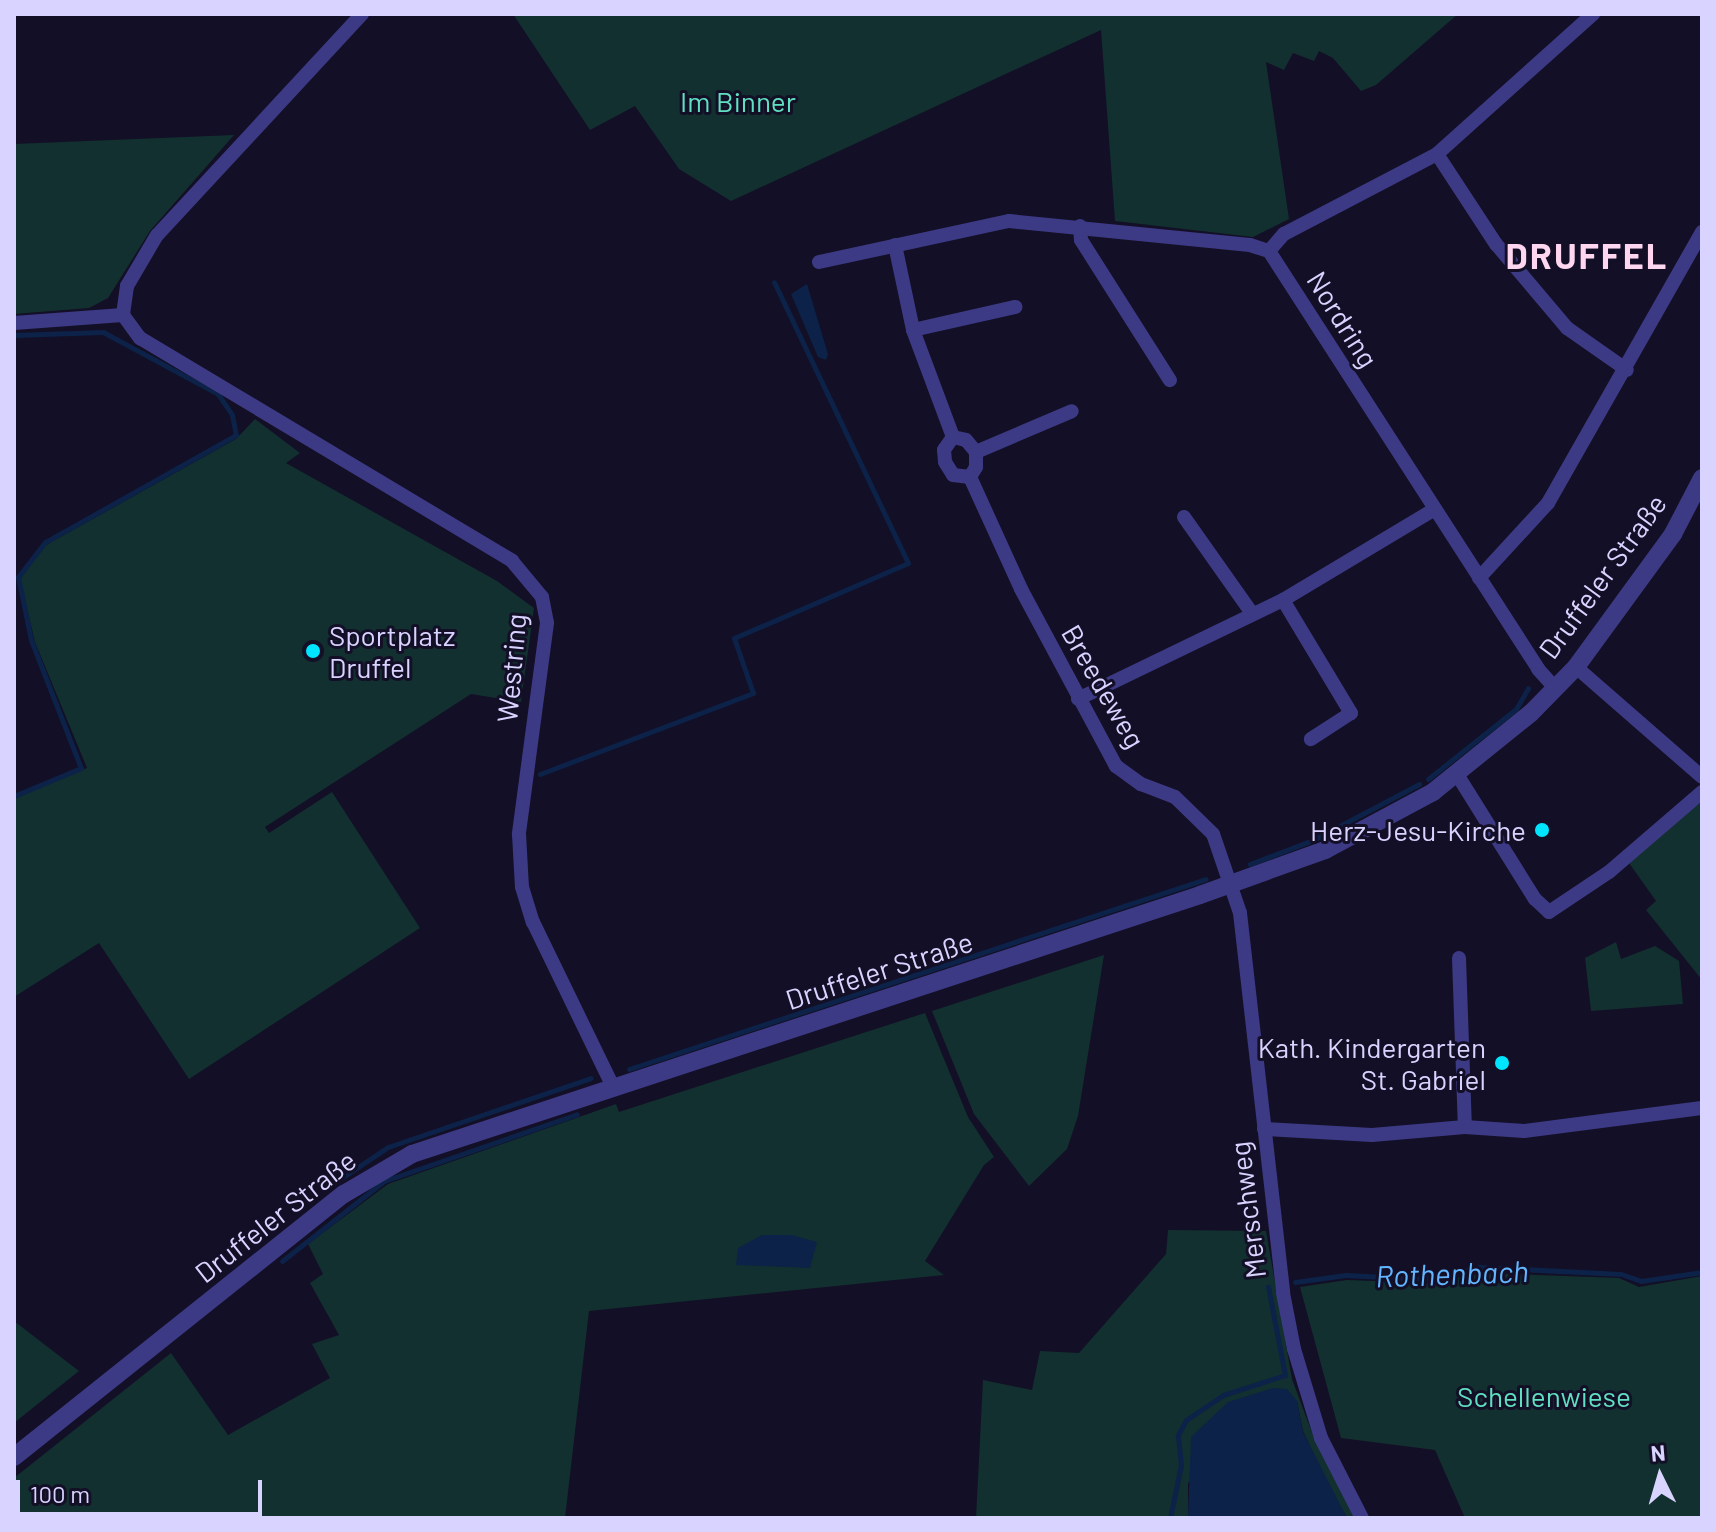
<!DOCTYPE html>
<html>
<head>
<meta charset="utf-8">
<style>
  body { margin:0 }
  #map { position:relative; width:1716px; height:1532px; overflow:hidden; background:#130f26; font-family:Barlow,sans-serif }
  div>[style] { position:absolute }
  .green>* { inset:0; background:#12302f }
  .water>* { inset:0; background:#0c2248 }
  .stream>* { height:5px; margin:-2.5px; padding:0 2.5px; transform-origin:2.5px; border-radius:2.5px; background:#0c2248 }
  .minor>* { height:14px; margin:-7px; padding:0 7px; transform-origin:7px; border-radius:7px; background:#3d3a85 }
  .tertiary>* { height:18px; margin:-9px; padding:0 9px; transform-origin:9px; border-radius:9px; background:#3d3a85 }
  .dots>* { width:22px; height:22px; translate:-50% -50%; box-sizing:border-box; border:4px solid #130f26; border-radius:50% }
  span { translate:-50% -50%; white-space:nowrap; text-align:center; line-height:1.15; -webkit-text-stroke:6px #130f26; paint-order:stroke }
  .park-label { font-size:28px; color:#5fe0c0 }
  .street-label { font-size:28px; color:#d9d4ff }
  .poi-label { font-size:28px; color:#d9d4ff }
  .left { translate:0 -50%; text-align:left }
  .right { translate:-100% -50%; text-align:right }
  .water-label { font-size:30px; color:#62b6ff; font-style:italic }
  .district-label { font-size:36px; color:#ffd6f0; font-weight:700; letter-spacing:2px }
  .frame { position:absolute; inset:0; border:16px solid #d9d4ff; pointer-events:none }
  .north { position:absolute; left:1620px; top:1436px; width:80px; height:80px; -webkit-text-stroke:6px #130f26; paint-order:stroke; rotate:355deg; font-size:22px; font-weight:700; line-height:32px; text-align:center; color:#d9d4ff }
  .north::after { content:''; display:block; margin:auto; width:28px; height:36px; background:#d9d4ff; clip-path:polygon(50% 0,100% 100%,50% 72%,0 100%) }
  .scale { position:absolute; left:16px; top:1480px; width:246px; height:36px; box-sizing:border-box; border:4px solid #d9d4ff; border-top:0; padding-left:10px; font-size:24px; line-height:28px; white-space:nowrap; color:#d9d4ff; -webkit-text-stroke:6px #130f26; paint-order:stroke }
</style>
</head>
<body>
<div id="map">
  <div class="green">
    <div style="clip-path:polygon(513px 14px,1458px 14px,1376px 85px,1361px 91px,1333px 58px,1319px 51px,1314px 61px,1293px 53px,1284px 70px,1266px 62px,1289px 219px,1253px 237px,1115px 221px,1101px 30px,731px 201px,679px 169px,635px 106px,590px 130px)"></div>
    <div style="clip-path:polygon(234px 135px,150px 231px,108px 298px,89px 308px,14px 314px,14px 144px)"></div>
    <div style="clip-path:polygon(255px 419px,300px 453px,286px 463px,497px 581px,534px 608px,521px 702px,471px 694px,265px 827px,269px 833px,332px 792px,420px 928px,189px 1079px,99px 943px,14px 997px,14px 798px,87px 768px,35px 642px,20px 579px,46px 545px,236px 439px)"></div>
    <div style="clip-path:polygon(1702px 800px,1702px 980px,1646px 910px,1656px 901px,1629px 863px)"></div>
    <div style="clip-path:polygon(1616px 942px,1621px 959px,1655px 946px,1679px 961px,1683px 1004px,1591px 1011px,1585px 958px)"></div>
    <div style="clip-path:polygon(1104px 955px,1078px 1116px,1067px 1149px,1029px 1186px,974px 1114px,932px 1011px)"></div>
    <div style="clip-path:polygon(925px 1013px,968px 1117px,994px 1157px,984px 1165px,925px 1261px,944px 1275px,589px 1311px,565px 1518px,14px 1518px,14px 1478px,171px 1353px,228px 1435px,330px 1378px,312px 1344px,339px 1335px,310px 1283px,323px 1274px,308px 1244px,388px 1184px,616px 1104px,619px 1112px)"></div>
    <div style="clip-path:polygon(1168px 1230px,1266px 1231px,1292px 1379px,1314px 1438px,1358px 1518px,1347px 1518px,1328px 1484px,1303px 1431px,1297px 1401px,1188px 1483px,1188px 1518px,976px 1518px,983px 1380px,1032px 1390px,1040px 1351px,1079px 1353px,1166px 1254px)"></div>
    <div style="clip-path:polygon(1485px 1273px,1619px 1278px,1639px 1287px,1702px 1276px,1702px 1518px,1465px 1518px,1435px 1450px,1341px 1438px,1300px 1287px,1347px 1280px,1426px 1283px)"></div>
    <div style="clip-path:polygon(14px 1321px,79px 1371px,14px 1423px)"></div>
  </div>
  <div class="water">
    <div style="clip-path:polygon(807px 284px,828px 354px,826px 360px,818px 357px,791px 294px)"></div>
    <div style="clip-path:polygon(762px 1235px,792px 1235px,817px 1242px,810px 1268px,736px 1265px,738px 1248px)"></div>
    <div style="clip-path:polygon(1273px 1388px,1287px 1389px,1297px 1401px,1303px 1432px,1347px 1518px,1188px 1518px,1191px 1437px,1228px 1402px)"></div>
  </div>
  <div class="stream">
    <div style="left:14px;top:335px;width:89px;rotate:-1.9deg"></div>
    <div style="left:103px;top:332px;width:131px;rotate:28.3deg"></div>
    <div style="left:218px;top:394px;width:25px;rotate:56deg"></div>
    <div style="left:232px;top:415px;width:20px;rotate:79deg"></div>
    <div style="left:236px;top:435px;width:219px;rotate:150.7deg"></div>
    <div style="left:45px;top:542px;width:44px;rotate:127.6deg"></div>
    <div style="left:18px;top:577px;width:64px;rotate:78.3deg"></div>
    <div style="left:31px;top:640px;width:137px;rotate:68.7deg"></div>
    <div style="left:81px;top:768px;width:73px;rotate:157.3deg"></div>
    <div style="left:540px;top:774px;width:228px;rotate:-20.8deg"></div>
    <div style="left:753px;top:693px;width:58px;rotate:-109.1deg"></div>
    <div style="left:734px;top:638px;width:189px;rotate:-23.3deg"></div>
    <div style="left:908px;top:563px;width:311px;rotate:-115.5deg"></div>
    <div style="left:1428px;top:779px;width:112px;rotate:-38.5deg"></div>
    <div style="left:1516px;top:709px;width:24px;rotate:-60deg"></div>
    <div style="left:1250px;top:864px;width:67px;rotate:-20.9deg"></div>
    <div style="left:1313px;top:840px;width:120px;rotate:-27.8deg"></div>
    <div style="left:629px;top:1069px;width:607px;rotate:-18.23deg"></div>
    <div style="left:325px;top:1189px;width:76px;rotate:-33.7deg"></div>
    <div style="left:388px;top:1147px;width:214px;rotate:-18.8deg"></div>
    <div style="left:282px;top:1261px;width:130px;rotate:-38.1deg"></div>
    <div style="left:384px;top:1181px;width:204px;rotate:-19.1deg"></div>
    <div style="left:1295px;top:1282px;width:51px;rotate:-7.8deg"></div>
    <div style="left:1346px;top:1275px;width:77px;rotate:3deg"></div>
    <div style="left:1423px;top:1279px;width:58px;rotate:-11.9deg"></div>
    <div style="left:1480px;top:1267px;width:141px;rotate:2.8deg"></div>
    <div style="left:1621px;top:1274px;width:21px;rotate:19deg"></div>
    <div style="left:1641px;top:1281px;width:62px;rotate:-8.4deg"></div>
    <div style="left:1170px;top:1518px;width:54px;rotate:-78.3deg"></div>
    <div style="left:1181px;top:1465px;width:30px;rotate:-96deg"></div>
    <div style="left:1178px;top:1435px;width:17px;rotate:-62deg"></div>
    <div style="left:1186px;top:1420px;width:45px;rotate:-34deg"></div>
    <div style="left:1223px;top:1395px;width:65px;rotate:-17.9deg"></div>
    <div style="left:1285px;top:1375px;width:90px;rotate:-100.9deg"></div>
  </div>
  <div class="minor">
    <div style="left:362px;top:14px;width:301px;rotate:132.8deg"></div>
    <div style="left:157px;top:235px;width:59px;rotate:120.5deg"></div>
    <div style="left:127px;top:286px;width:29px;rotate:98deg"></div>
    <div style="left:123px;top:315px;width:29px;rotate:54deg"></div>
    <div style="left:140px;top:338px;width:434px;rotate:30.9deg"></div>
    <div style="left:512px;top:561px;width:47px;rotate:50.2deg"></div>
    <div style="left:542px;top:597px;width:26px;rotate:79deg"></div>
    <div style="left:547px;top:623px;width:213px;rotate:97.6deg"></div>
    <div style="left:519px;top:834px;width:53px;rotate:86.8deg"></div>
    <div style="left:522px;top:887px;width:37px;rotate:73deg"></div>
    <div style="left:533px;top:922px;width:183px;rotate:64.1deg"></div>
    <div style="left:1437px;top:154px;width:108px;rotate:56.8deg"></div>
    <div style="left:1496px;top:244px;width:110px;rotate:49.8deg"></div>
    <div style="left:1567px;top:328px;width:73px;rotate:35deg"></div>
    <div style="left:1080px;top:226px;width:14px;rotate:86deg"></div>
    <div style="left:1081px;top:240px;width:166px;rotate:57.6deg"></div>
    <div style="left:895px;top:245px;width:87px;rotate:78deg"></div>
    <div style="left:913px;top:330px;width:114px;rotate:69.5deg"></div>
    <div style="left:1269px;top:251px;width:497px;rotate:57.2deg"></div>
    <div style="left:1538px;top:669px;width:25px;rotate:48deg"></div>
    <div style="left:1269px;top:251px;width:23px;rotate:-49deg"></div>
    <div style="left:1284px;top:234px;width:173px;rotate:-27.6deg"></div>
    <div style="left:1437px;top:154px;width:210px;rotate:-41.9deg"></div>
    <div style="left:819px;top:262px;width:194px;rotate:-12.2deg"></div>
    <div style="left:1009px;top:221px;width:242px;rotate:5.7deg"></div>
    <div style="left:1250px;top:245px;width:20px;rotate:18deg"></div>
    <div style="left:14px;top:323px;width:109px;rotate:-4.2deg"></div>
    <div style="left:913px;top:330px;width:105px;rotate:-12.7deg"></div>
    <div style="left:953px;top:437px;width:16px;rotate:125deg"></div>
    <div style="left:944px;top:450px;width:12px;rotate:85deg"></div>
    <div style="left:945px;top:462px;width:15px;rotate:58deg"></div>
    <div style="left:953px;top:475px;width:17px;rotate:7deg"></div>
    <div style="left:953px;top:437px;width:13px;rotate:13deg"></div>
    <div style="left:966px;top:440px;width:16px;rotate:50deg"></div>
    <div style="left:976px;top:452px;width:15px;rotate:90deg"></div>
    <div style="left:976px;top:467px;width:12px;rotate:121deg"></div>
    <div style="left:976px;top:452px;width:104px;rotate:-23.1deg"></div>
    <div style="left:970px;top:477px;width:123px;rotate:65.5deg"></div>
    <div style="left:1021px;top:589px;width:201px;rotate:61.8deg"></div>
    <div style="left:1116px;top:766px;width:31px;rotate:36deg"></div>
    <div style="left:1141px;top:784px;width:36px;rotate:21deg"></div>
    <div style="left:1175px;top:797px;width:53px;rotate:44.2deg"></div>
    <div style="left:1213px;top:834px;width:83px;rotate:71.1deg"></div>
    <div style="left:1240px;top:913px;width:382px;rotate:83.5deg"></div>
    <div style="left:1283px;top:1293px;width:57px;rotate:78.9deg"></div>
    <div style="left:1294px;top:1349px;width:93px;rotate:73.1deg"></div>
    <div style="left:1321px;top:1438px;width:90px;rotate:62.9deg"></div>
    <div style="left:1184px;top:517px;width:116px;rotate:54.8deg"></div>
    <div style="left:1479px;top:578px;width:102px;rotate:-47.4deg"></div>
    <div style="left:1548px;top:503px;width:312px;rotate:-60.4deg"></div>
    <div style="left:1283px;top:600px;width:132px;rotate:59deg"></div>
    <div style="left:1351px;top:713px;width:48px;rotate:147deg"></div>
    <div style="left:1576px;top:667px;width:167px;rotate:41.1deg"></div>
    <div style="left:1078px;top:699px;width:228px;rotate:-25.8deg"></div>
    <div style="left:1283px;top:600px;width:177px;rotate:-30.9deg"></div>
    <div style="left:1458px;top:776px;width:145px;rotate:58deg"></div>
    <div style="left:1535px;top:899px;width:19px;rotate:43deg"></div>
    <div style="left:1549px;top:912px;width:72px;rotate:-33.7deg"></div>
    <div style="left:1609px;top:872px;width:123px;rotate:-40.7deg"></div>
    <div style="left:1459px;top:958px;width:169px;rotate:88deg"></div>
    <div style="left:1264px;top:1129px;width:108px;rotate:3.2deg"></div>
    <div style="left:1372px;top:1135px;width:93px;rotate:-4.9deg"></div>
    <div style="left:1465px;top:1127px;width:59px;rotate:3.9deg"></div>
    <div style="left:1524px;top:1131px;width:179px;rotate:-7.4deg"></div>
  </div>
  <div class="tertiary">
    <div style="left:14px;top:1457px;width:422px;rotate:-38.6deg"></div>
    <div style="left:344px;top:1194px;width:79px;rotate:-30.5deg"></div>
    <div style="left:412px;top:1154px;width:829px;rotate:-18.19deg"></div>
    <div style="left:1200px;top:895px;width:133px;rotate:-19.8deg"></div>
    <div style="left:1325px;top:850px;width:123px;rotate:-28.2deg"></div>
    <div style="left:1433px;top:792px;width:126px;rotate:-38.9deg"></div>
    <div style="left:1531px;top:713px;width:64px;rotate:-45.6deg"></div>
    <div style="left:1576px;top:667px;width:165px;rotate:-53.9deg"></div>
    <div style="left:1673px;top:534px;width:63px;rotate:-62.6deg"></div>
  </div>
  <div class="dots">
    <div style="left:313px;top:651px;background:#00e5ff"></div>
    <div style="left:1542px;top:830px;background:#00e5ff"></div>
    <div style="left:1502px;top:1063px;background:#00e5ff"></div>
  </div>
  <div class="park-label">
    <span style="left:738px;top:101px">Im Binner</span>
    <span style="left:1544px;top:1396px">Schellenwiese</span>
  </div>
  <div class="street-label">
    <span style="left:1343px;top:319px;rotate:58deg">Nordring</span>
    <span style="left:1602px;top:576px;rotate:-54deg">Druffeler Straße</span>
    <span style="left:511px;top:668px;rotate:-85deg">Westring</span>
    <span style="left:1104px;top:686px;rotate:60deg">Breedeweg</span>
    <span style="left:879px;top:970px;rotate:-18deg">Druffeler Straße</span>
    <span style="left:1247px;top:1210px;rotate:-97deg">Merschweg</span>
    <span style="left:275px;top:1216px;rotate:-38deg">Druffeler Straße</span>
  </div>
  <div class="poi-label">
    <span class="left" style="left:329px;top:651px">Sportplatz<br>Druffel</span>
    <span class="right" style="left:1526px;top:830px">Herz-Jesu-Kirche</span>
    <span class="right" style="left:1486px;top:1063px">Kath. Kindergarten<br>St. Gabriel</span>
  </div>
  <div class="water-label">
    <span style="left:1452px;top:1273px;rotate:-2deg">Rothenbach</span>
  </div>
  <div class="district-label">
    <span style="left:1587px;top:255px">DRUFFEL</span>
  </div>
  <div class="frame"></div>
  <div class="north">N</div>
  <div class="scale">100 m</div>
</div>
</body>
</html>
